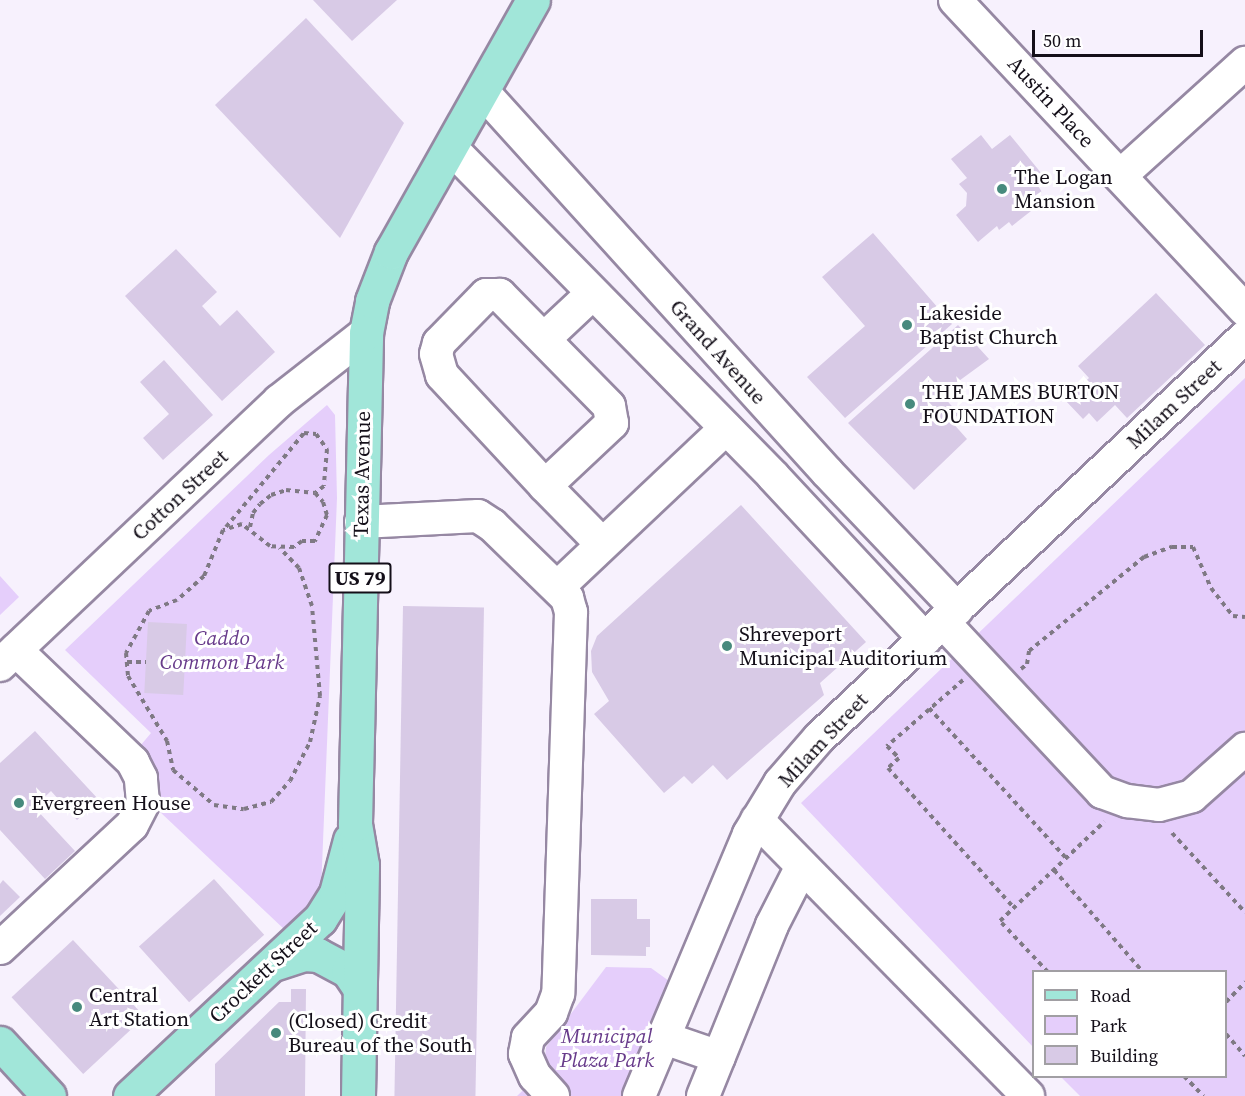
<!DOCTYPE html>
<html>
<head>
<meta charset="utf-8">
<style>
  body { margin:0 }
  #map { position:relative; width:1245px; height:1096px; overflow:hidden; background:#f7f1fd; font-family:"Source Serif 4",serif }
  div>[style] { position:absolute }
  .green>* { inset:0; background:#e5cefb }
  .building>* { inset:0; background:#d8cae6; transform-origin:0 0 }
  .path>* { height:4px; margin-top:-2px; transform-origin:0; background:repeating-linear-gradient(90deg,#7f7984 0 4.5px,transparent 0 9px) }
  .roads { filter:drop-shadow(2px 0 #9688a3) drop-shadow(-2px 0 #9688a3) drop-shadow(0 2px #9688a3) drop-shadow(0 -2px #9688a3) }
  .minor>* { height:32px; margin:-16px; padding:0 16px; transform-origin:16px; border-radius:16px; background:#fff }
  .major>* { height:33px; margin:-16.5px; padding:0 16.5px; transform-origin:16.5px; border-radius:16.5px; background:#a1e6d9 }
  .dots>* { width:16px; height:16px; translate:-50% -50%; box-sizing:border-box; border:3px solid #fff; border-radius:50% }
  span { translate:-50% -50%; white-space:nowrap; text-align:center; line-height:1.15; -webkit-text-stroke:6px #fff; paint-order:stroke }
  .shield-label span { padding:2px 4px; background:#fff; border:2px solid; border-radius:4px; -webkit-text-stroke-width:0 }
  .shield-label { font-size:20px; color:#140f19; font-weight:700 }
  .street-label { font-size:21px; color:#140f19 }
  .poi-label { font-size:21px; color:#140f19 }
  .left { translate:0 -50%; text-align:left }
  .park-label { font-size:21px; color:#683b8b; font-style:italic }
  .legend { position:absolute; left:1032px; top:970px; width:195px; height:108px; box-sizing:border-box; background:#fff; border:2px solid #a19fa3; margin:0; padding:8px 10px; list-style:none; font-size:18px; color:#140f19 }
  .legend li { display:flex; align-items:center; gap:12px; height:30px }
  .legend b { width:30px; border:2px solid #a19fa3 }
  .scale { position:absolute; left:1032px; top:30px; width:171px; height:27px; box-sizing:border-box; border:3px solid #140f19; border-top:0; padding-left:8px; font-size:18px; line-height:21px; white-space:nowrap; color:#140f19; -webkit-text-stroke:4px #fff; paint-order:stroke }
</style>
</head>
<body>
<div id="map">
  <div class="green">
    <div style="clip-path:polygon(1245px 378px,1245px 1096px,1080px 1096px,1061px 1077px,1226px 1076px,1226px 972px,1034px 972px,1033px 1047px,801px 803px)"></div>
    <div style="clip-path:polygon(327px 405px,335px 415px,337px 498px,321px 891px,285px 930px,159px 811px,143px 763px,135px 752px,151px 733px,65px 650px,269px 455px)"></div>
    <div style="clip-path:polygon(0 576px,19px 597px,0 615px)"></div>
    <div style="clip-path:polygon(606px 967px,651px 968px,683px 991px,639px 1096px,517px 1096px,544px 1070px,546px 1047px)"></div>
  </div>
  <div class="building">
    <div style="clip-path:polygon(313px 0,397px 0,352px 41px)"></div>
    <div style="clip-path:polygon(306px 18px,404px 123px,340px 238px,215px 105px)"></div>
    <div style="clip-path:polygon(981px 135px,992px 149px,1010px 135px,1046px 179px,1038px 186px,1042px 192px,1026px 205px,1031px 211px,1012px 226px,1009px 222px,999px 230px,997px 226px,978px 242px,956px 215px,966px 206px,967px 193px,959px 184px,967px 178px,951px 159px)"></div>
    <div style="clip-path:polygon(873px 233px,952px 324px,845px 418px,807px 377px,865px 326px,822px 277px)"></div>
    <div style="clip-path:polygon(176px 249px,217px 292px,202px 306px,220px 326px,237px 310px,275px 352px,222px 401px,125px 296px)"></div>
    <div style="clip-path:polygon(1156px 293px,1205px 345px,1127px 418px,1115px 405px,1097px 422px,1089px 413px,1083px 419px,1065px 400px,1089px 378px,1078px 366px)"></div>
    <div style="clip-path:polygon(958px 325px,989px 359px,941px 394px,959px 414px,951px 421px,967px 439px,914px 490px,848px 423px)"></div>
    <div style="clip-path:polygon(164px 360px,213px 415px,163px 460px,143px 438px,169px 414px,140px 382px)"></div>
    <div style="clip-path:polygon(741px 505px,866px 642px,820px 683px,824px 695px,727px 780px,713px 765px,692px 784px,684px 776px,664px 793px,594px 714px,609px 701px,592px 672px,591px 651px,597px 636px)"></div>
    <div style="left:403px;top:606px;width:81px;height:490px;rotate:1deg"></div>
    <div style="left:148px;top:622px;width:39px;height:71px;rotate:3deg"></div>
    <div style="clip-path:polygon(35px 731px,99px 800px,77px 820px,51px 791px,34px 807px,75px 851px,45px 879px,0 830px,0 763px)"></div>
    <div style="left:214px;top:879px;width:75px;height:101px;rotate:48deg"></div>
    <div style="clip-path:polygon(3px 880px,20px 897px,0 916px,0 884px)"></div>
    <div style="clip-path:polygon(591px 899px,637px 899px,637px 919px,650px 919px,650px 947px,646px 947px,646px 956px,591px 955px)"></div>
    <div style="left:73px;top:940px;width:105px;height:84px;rotate:47deg"></div>
    <div style="clip-path:polygon(291px 989px,306px 989px,305px 1096px,215px 1096px,215px 1064px,279px 1002px,291px 1002px)"></div>
  </div>
  <div class="path">
    <div style="left:226px;top:527px;width:122px;rotate:-50.3deg"></div>
    <div style="left:304px;top:433px;width:12px;rotate:5deg"></div>
    <div style="left:316px;top:434px;width:19px;rotate:54deg"></div>
    <div style="left:327px;top:449px;width:37px;rotate:95deg"></div>
    <div style="left:324px;top:486px;width:11px;rotate:142deg"></div>
    <div style="left:250px;top:527px;width:14px;rotate:-78deg"></div>
    <div style="left:253px;top:513px;width:11px;rotate:-52deg"></div>
    <div style="left:260px;top:504px;width:14px;rotate:-39deg"></div>
    <div style="left:271px;top:495px;width:16px;rotate:-18deg"></div>
    <div style="left:286px;top:490px;width:29px;rotate:6deg"></div>
    <div style="left:315px;top:493px;width:12px;rotate:48deg"></div>
    <div style="left:323px;top:502px;width:14px;rotate:73deg"></div>
    <div style="left:327px;top:515px;width:29px;rotate:115deg"></div>
    <div style="left:315px;top:541px;width:13px;rotate:180deg"></div>
    <div style="left:302px;top:541px;width:10px;rotate:143deg"></div>
    <div style="left:294px;top:547px;width:24px;rotate:-178deg"></div>
    <div style="left:270px;top:546px;width:36px;rotate:-142deg"></div>
    <div style="left:242px;top:524px;width:20px;rotate:162deg"></div>
    <div style="left:223px;top:530px;width:50px;rotate:112.4deg"></div>
    <div style="left:204px;top:576px;width:36px;rotate:138deg"></div>
    <div style="left:177px;top:600px;width:30px;rotate:159deg"></div>
    <div style="left:149px;top:611px;width:48px;rotate:118.7deg"></div>
    <div style="left:126px;top:653px;width:23px;rotate:85deg"></div>
    <div style="left:128px;top:676px;width:76px;rotate:59deg"></div>
    <div style="left:167px;top:741px;width:30px;rotate:78deg"></div>
    <div style="left:173px;top:770px;width:54px;rotate:40.5deg"></div>
    <div style="left:214px;top:805px;width:30px;rotate:8deg"></div>
    <div style="left:244px;top:809px;width:28px;rotate:-15deg"></div>
    <div style="left:271px;top:802px;width:28px;rotate:-48deg"></div>
    <div style="left:290px;top:781px;width:44px;rotate:-62.9deg"></div>
    <div style="left:310px;top:742px;width:47px;rotate:-77.7deg"></div>
    <div style="left:320px;top:696px;width:90px;rotate:-95.1deg"></div>
    <div style="left:312px;top:606px;width:40px;rotate:-108.9deg"></div>
    <div style="left:299px;top:568px;width:28px;rotate:-134deg"></div>
    <div style="left:127px;top:662px;width:19px"></div>
    <div style="left:1021px;top:669px;width:8px;rotate:-40deg"></div>
    <div style="left:1027px;top:664px;width:13px;rotate:-81deg"></div>
    <div style="left:1029px;top:651px;width:149px;rotate:-39.3deg"></div>
    <div style="left:1144px;top:557px;width:30px;rotate:-20deg"></div>
    <div style="left:1172px;top:547px;width:21px"></div>
    <div style="left:1193px;top:547px;width:45px;rotate:66.3deg"></div>
    <div style="left:1211px;top:588px;width:36px;rotate:52deg"></div>
    <div style="left:1233px;top:616px;width:12px;rotate:5deg"></div>
    <div style="left:963px;top:680px;width:101px;rotate:139deg"></div>
    <div style="left:887px;top:746px;width:17px;rotate:45deg"></div>
    <div style="left:899px;top:758px;width:15px;rotate:138deg"></div>
    <div style="left:888px;top:768px;width:188px;rotate:48deg"></div>
    <div style="left:929px;top:708px;width:203px;rotate:47.6deg"></div>
    <div style="left:1172px;top:833px;width:108px;rotate:47.3deg"></div>
    <div style="left:1054px;top:870px;width:135px;rotate:48.9deg"></div>
    <div style="left:1048px;top:972px;width:70px;rotate:-133.3deg"></div>
    <div style="left:1000px;top:921px;width:144px;rotate:-43.6deg"></div>
    <div style="left:1226px;top:1002px;width:28px;rotate:-46deg"></div>
    <div style="left:1226px;top:1034px;width:29px;rotate:49deg"></div>
    <div style="left:1184px;top:1076px;width:28px;rotate:46deg"></div>
  </div>
  <div class="roads">
    <div class="minor">
      <div style="left:955px;top:0;width:424px;rotate:46.9deg"></div>
      <div style="left:483px;top:92px;width:513px;rotate:47.85deg"></div>
      <div style="left:827px;top:472px;width:189px;rotate:46.5deg"></div>
      <div style="left:451px;top:148px;width:460px;rotate:45.5deg"></div>
      <div style="left:773px;top:476px;width:223px;rotate:47deg"></div>
      <div style="left:1120px;top:176px;width:169px;rotate:-42.1deg"></div>
      <div style="left:544px;top:339px;width:67px;rotate:-43.2deg"></div>
      <div style="left:545px;top:486px;width:92px;rotate:-43.2deg"></div>
      <div style="left:612px;top:423px;width:17px;rotate:-100deg"></div>
      <div style="left:609px;top:406px;width:156px;rotate:-134.5deg"></div>
      <div style="left:500px;top:295px;width:14px;rotate:180deg"></div>
      <div style="left:486px;top:295px;width:67px;rotate:134.4deg"></div>
      <div style="left:439px;top:343px;width:11px;rotate:105deg"></div>
      <div style="left:436px;top:354px;width:22px;rotate:74deg"></div>
      <div style="left:442px;top:375px;width:151px;rotate:47.1deg"></div>
      <div style="left:545px;top:486px;width:80px;rotate:45.5deg"></div>
      <div style="left:361px;top:522px;width:117px;rotate:-2.9deg"></div>
      <div style="left:478px;top:516px;width:17px;rotate:33deg"></div>
      <div style="left:492px;top:525px;width:105px;rotate:44.2deg"></div>
      <div style="left:567px;top:598px;width:15px;rotate:74deg"></div>
      <div style="left:571px;top:612px;width:382px;rotate:91.9deg"></div>
      <div style="left:558px;top:994px;width:20px;rotate:110deg"></div>
      <div style="left:551px;top:1013px;width:34px;rotate:133deg"></div>
      <div style="left:528px;top:1038px;width:16px;rotate:101deg"></div>
      <div style="left:525px;top:1054px;width:24px;rotate:66deg"></div>
      <div style="left:535px;top:1076px;width:27px;rotate:48deg"></div>
      <div style="left:558px;top:587px;width:231px;rotate:-43.4deg"></div>
      <div style="left:943px;top:622px;width:233px;rotate:46.9deg"></div>
      <div style="left:1102px;top:792px;width:27px;rotate:20deg"></div>
      <div style="left:1127px;top:801px;width:32px;rotate:7deg"></div>
      <div style="left:1159px;top:805px;width:34px;rotate:-15deg"></div>
      <div style="left:1192px;top:796px;width:71px;rotate:-41.6deg"></div>
      <div style="left:0;top:665px;width:384px;rotate:-43.4deg"></div>
      <div style="left:279px;top:401px;width:110px;rotate:-38deg"></div>
      <div style="left:757px;top:820px;width:387px;rotate:45.5deg"></div>
      <div style="left:0;top:948px;width:180px;rotate:-43deg"></div>
      <div style="left:132px;top:825px;width:25px;rotate:-63deg"></div>
      <div style="left:143px;top:803px;width:25px;rotate:-95deg"></div>
      <div style="left:141px;top:778px;width:18px;rotate:-117deg"></div>
      <div style="left:133px;top:762px;width:162px;rotate:-136.3deg"></div>
      <div style="left:664px;top:1038px;width:58px;rotate:19.1deg"></div>
      <div style="left:639px;top:1096px;width:284px;rotate:-67.2deg"></div>
      <div style="left:749px;top:834px;width:60px;rotate:-58.7deg"></div>
      <div style="left:780px;top:783px;width:60px;rotate:-49.1deg"></div>
      <div style="left:819px;top:738px;width:585px;rotate:-43.27deg"></div>
      <div style="left:703px;top:1096px;width:184px;rotate:-68deg"></div>
      <div style="left:772px;top:925px;width:66px;rotate:-63deg"></div>
    </div>
    <div class="major">
      <div style="left:273px;top:964px;width:33px;rotate:-18deg"></div>
      <div style="left:304px;top:954px;width:14px;rotate:4deg"></div>
      <div style="left:318px;top:955px;width:34px;rotate:28deg"></div>
      <div style="left:348px;top:971px;width:18px;rotate:56deg"></div>
      <div style="left:0;top:1043px;width:72px;rotate:47.2deg"></div>
      <div style="left:130px;top:1096px;width:260px;rotate:-43deg"></div>
      <div style="left:320px;top:919px;width:31px;rotate:-58deg"></div>
      <div style="left:336px;top:893px;width:55px;rotate:-75.2deg"></div>
      <div style="left:358px;top:1096px;width:231px;rotate:-89deg"></div>
      <div style="left:362px;top:865px;width:42px;rotate:-99.7deg"></div>
      <div style="left:355px;top:824px;width:491px;rotate:-88.7deg"></div>
      <div style="left:366px;top:333px;width:33px;rotate:-79deg"></div>
      <div style="left:372px;top:301px;width:53px;rotate:-68.8deg"></div>
      <div style="left:391px;top:252px;width:289px;rotate:-60.6deg"></div>
    </div>
  </div>
  <div class="dots">
    <div style="left:1002px;top:189px;background:#478a7d"></div>
    <div style="left:907px;top:325px;background:#478a7d"></div>
    <div style="left:910px;top:404px;background:#478a7d"></div>
    <div style="left:727px;top:646px;background:#478a7d"></div>
    <div style="left:19px;top:803px;background:#478a7d"></div>
    <div style="left:77px;top:1007px;background:#478a7d"></div>
    <div style="left:276px;top:1033px;background:#478a7d"></div>
  </div>
  <div class="shield-label">
    <span style="left:360px;top:578px">US 79</span>
  </div>
  <div class="street-label">
    <span style="left:1051px;top:102px;rotate:47deg">Austin Place</span>
    <span style="left:718px;top:352px;rotate:48deg">Grand Avenue</span>
    <span style="left:1174px;top:404px;rotate:-43deg">Milam Street</span>
    <span style="left:362px;top:474px;rotate:-89deg">Texas Avenue</span>
    <span style="left:180px;top:495px;rotate:-43deg">Cotton Street</span>
    <span style="left:823px;top:740px;rotate:-47deg">Milam Street</span>
    <span style="left:263px;top:972px;rotate:-43deg">Crockett Street</span>
  </div>
  <div class="poi-label">
    <span class="left" style="left:1014px;top:189px">The Logan<br>Mansion</span>
    <span class="left" style="left:919px;top:325px">Lakeside<br>Baptist Church</span>
    <span class="left" style="left:922px;top:404px">THE JAMES BURTON<br>FOUNDATION</span>
    <span class="left" style="left:739px;top:646px">Shreveport<br>Municipal Auditorium</span>
    <span class="left" style="left:31px;top:803px">Evergreen House</span>
    <span class="left" style="left:89px;top:1007px">Central<br>Art Station</span>
    <span class="left" style="left:288px;top:1033px">(Closed) Credit<br>Bureau of the South</span>
  </div>
  <div class="park-label">
    <span style="left:222px;top:650px">Caddo<br>Common Park</span>
    <span style="left:607px;top:1048px">Municipal<br>Plaza Park</span>
  </div>
  <ul class="legend">
  <li><b style="height:8px;background:#a1e6d9"></b>Road</li>
  <li><b style="height:16px;background:#e5cefb"></b>Park</li>
  <li><b style="height:16px;background:#d8cae6"></b>Building</li>
  </ul>
  <div class="scale">50 m</div>
</div>
</body>
</html>
